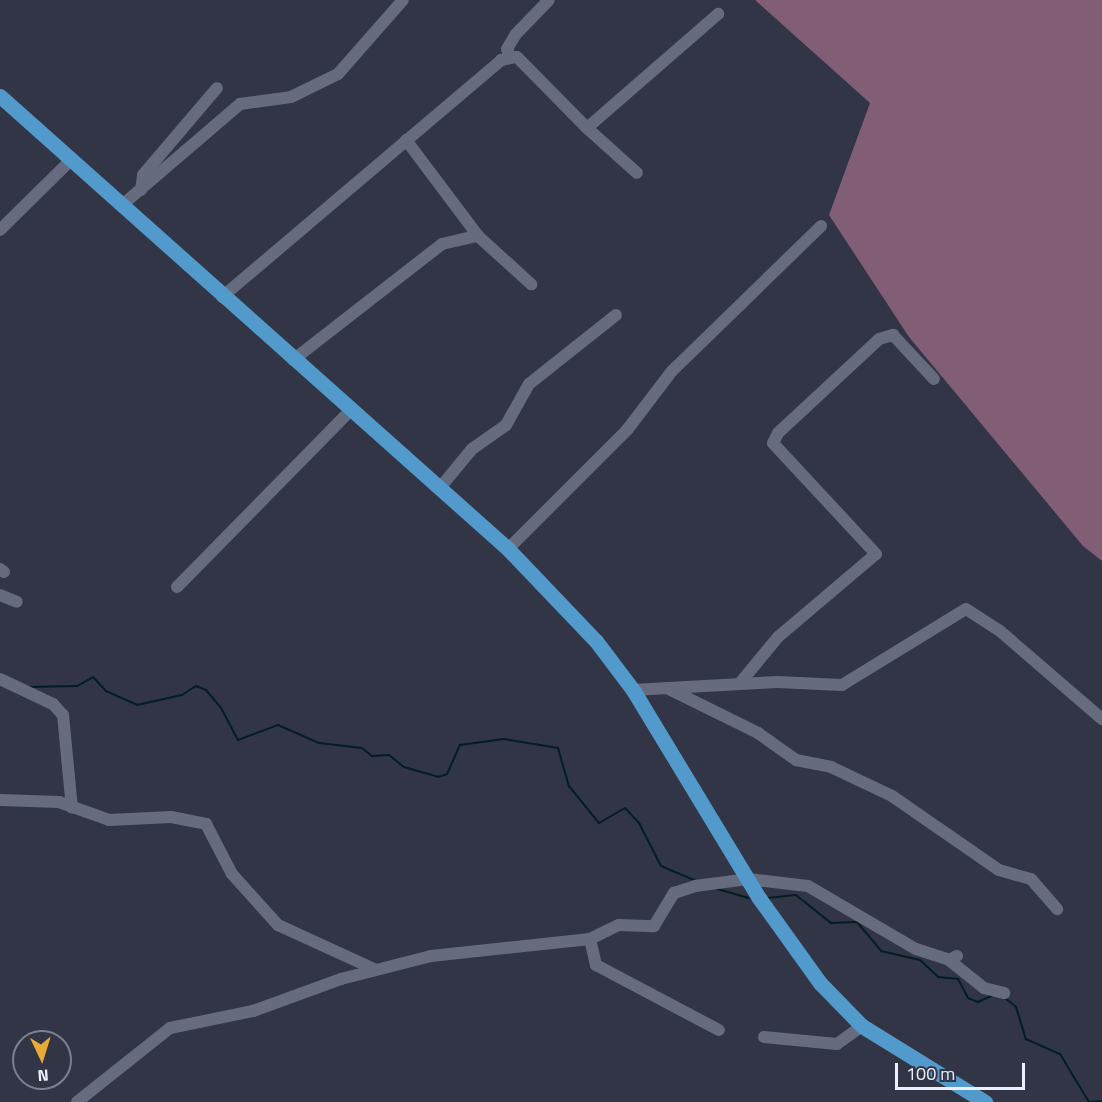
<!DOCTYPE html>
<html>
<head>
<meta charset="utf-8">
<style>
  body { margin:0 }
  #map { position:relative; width:1102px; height:1102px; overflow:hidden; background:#313546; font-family:"Titillium Web",sans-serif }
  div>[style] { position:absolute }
  .forest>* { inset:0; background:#815e76 }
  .stream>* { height:2px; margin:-1px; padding:0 1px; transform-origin:1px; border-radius:1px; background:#021e22 }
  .minor>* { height:12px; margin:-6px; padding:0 6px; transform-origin:6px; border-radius:6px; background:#666b7e }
  .major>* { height:15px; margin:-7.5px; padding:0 7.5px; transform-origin:7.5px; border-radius:7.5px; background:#529acb }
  span { translate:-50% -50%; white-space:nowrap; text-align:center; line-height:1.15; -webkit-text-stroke:5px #313546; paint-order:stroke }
  .north { position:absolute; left:12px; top:1030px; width:60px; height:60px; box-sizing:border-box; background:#313546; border:2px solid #7c808e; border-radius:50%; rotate:176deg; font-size:16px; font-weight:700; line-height:24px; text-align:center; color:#edf0fb }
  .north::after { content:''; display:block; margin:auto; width:21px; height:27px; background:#eaaa38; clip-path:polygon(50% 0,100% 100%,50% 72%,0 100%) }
  .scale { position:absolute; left:895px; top:1063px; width:130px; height:27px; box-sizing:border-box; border:3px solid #edf0fb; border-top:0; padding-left:8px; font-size:18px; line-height:21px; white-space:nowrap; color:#edf0fb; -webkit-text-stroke:4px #313546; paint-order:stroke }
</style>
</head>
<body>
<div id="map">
  <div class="forest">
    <div style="clip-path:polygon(755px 0,1102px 0,1102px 561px,1083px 546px,909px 337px,829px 215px,870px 103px)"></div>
  </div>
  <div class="stream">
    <div style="left:28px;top:687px;width:49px;rotate:-1.2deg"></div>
    <div style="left:77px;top:686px;width:18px;rotate:-29deg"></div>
    <div style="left:93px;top:677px;width:19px;rotate:47deg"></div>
    <div style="left:106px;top:691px;width:34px;rotate:24deg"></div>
    <div style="left:137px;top:705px;width:46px;rotate:-12.5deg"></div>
    <div style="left:182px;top:695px;width:17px;rotate:-33deg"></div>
    <div style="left:196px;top:686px;width:11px;rotate:22deg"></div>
    <div style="left:206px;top:690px;width:23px;rotate:50deg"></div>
    <div style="left:221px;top:708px;width:36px;rotate:62deg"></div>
    <div style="left:238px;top:740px;width:43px;rotate:-20.6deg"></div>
    <div style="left:278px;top:725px;width:45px;rotate:23.7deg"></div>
    <div style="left:319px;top:743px;width:43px;rotate:6.6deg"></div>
    <div style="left:362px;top:748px;width:13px;rotate:39deg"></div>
    <div style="left:372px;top:756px;width:17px;rotate:-3deg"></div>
    <div style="left:389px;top:755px;width:19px;rotate:39deg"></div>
    <div style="left:404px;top:767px;width:35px;rotate:16deg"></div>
    <div style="left:438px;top:777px;width:9px;rotate:-18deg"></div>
    <div style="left:447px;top:774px;width:32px;rotate:-66deg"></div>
    <div style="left:460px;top:745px;width:44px;rotate:-7.8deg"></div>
    <div style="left:504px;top:739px;width:55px;rotate:9.5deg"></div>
    <div style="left:558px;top:748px;width:40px;rotate:74deg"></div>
    <div style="left:569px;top:786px;width:48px;rotate:51deg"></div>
    <div style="left:599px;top:823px;width:30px;rotate:-30deg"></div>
    <div style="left:625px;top:808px;width:21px;rotate:47deg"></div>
    <div style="left:639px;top:823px;width:48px;rotate:62.9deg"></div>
    <div style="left:661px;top:866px;width:38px;rotate:23deg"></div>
    <div style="left:714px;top:888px;width:36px;rotate:16deg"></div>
    <div style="left:767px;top:898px;width:29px;rotate:-6deg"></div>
    <div style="left:796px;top:895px;width:45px;rotate:38.7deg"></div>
    <div style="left:831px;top:923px;width:26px;rotate:-2deg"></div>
    <div style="left:857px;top:922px;width:38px;rotate:50deg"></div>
    <div style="left:881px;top:951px;width:40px;rotate:13deg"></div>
    <div style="left:920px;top:960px;width:25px;rotate:43deg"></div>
    <div style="left:938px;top:977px;width:20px;rotate:6deg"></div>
    <div style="left:958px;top:979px;width:21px;rotate:62deg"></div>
    <div style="left:968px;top:998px;width:11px;rotate:22deg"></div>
    <div style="left:978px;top:1002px;width:17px;rotate:-25deg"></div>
    <div style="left:1005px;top:998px;width:14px;rotate:39deg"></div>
    <div style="left:1016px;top:1007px;width:34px;rotate:73deg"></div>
    <div style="left:1026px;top:1039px;width:37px;rotate:24deg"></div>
    <div style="left:1060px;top:1054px;width:56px;rotate:58.9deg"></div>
    <div style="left:1090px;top:1102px;width:12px;rotate:-5deg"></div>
  </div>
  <div class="minor">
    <div style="left:510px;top:58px;width:9px;rotate:-108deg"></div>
    <div style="left:507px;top:49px;width:17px;rotate:-59deg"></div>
    <div style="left:516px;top:34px;width:47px;rotate:-45.9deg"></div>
    <div style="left:587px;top:128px;width:67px;rotate:42deg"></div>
    <div style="left:406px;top:140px;width:120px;rotate:53.1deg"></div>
    <div style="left:478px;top:236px;width:72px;rotate:42.2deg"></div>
    <div style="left:141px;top:190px;width:15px;rotate:-82deg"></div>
    <div style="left:143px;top:175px;width:114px;rotate:-49.6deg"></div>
    <div style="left:121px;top:206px;width:157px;rotate:-40.6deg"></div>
    <div style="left:240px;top:104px;width:51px;rotate:-7.8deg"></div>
    <div style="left:291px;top:97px;width:52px;rotate:-26.1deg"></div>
    <div style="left:338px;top:74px;width:98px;rotate:-48.7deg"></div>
    <div style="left:0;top:230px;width:100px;rotate:-44.6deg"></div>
    <div style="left:222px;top:297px;width:366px;rotate:-40.3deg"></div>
    <div style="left:501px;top:60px;width:16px;rotate:-11deg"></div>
    <div style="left:517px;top:57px;width:100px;rotate:45.4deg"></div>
    <div style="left:587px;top:128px;width:174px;rotate:-41deg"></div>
    <div style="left:293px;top:360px;width:189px;rotate:-37.9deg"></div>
    <div style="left:442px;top:244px;width:37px;rotate:-13deg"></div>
    <div style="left:439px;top:489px;width:52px;rotate:-50.5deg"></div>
    <div style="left:472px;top:449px;width:42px;rotate:-35.2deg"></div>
    <div style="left:506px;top:425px;width:47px;rotate:-60.7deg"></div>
    <div style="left:529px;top:384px;width:111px;rotate:-38.4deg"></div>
    <div style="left:508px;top:549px;width:168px;rotate:-45deg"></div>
    <div style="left:627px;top:430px;width:74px;rotate:-52.7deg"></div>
    <div style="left:672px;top:371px;width:208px;rotate:-44.2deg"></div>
    <div style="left:0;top:569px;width:5px;rotate:37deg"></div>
    <div style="left:177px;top:587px;width:247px;rotate:-45.5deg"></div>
    <div style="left:0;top:595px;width:18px;rotate:22deg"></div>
    <div style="left:0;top:679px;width:59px;rotate:25.3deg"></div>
    <div style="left:53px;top:704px;width:15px;rotate:48deg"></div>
    <div style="left:63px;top:715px;width:93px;rotate:84.5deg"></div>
    <div style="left:740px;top:683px;width:60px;rotate:-50.4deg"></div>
    <div style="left:778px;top:637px;width:128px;rotate:-40.3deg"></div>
    <div style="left:876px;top:554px;width:151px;rotate:-132.9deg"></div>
    <div style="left:773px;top:443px;width:11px;rotate:-63deg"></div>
    <div style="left:778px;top:433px;width:138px;rotate:-42.9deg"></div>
    <div style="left:879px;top:339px;width:15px;rotate:-16deg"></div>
    <div style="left:893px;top:335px;width:60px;rotate:47deg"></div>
    <div style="left:667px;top:688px;width:102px;rotate:26.3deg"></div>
    <div style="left:758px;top:733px;width:47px;rotate:35.4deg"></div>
    <div style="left:796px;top:760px;width:36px;rotate:11deg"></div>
    <div style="left:831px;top:767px;width:68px;rotate:25.4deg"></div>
    <div style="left:892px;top:796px;width:130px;rotate:34.7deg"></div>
    <div style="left:999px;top:870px;width:33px;rotate:16deg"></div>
    <div style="left:1031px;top:879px;width:40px;rotate:49deg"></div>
    <div style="left:633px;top:690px;width:145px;rotate:-3.2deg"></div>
    <div style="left:778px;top:682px;width:64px;rotate:2.7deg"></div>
    <div style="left:842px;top:685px;width:145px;rotate:-31.5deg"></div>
    <div style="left:966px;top:609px;width:40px;rotate:32.9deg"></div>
    <div style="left:1000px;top:631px;width:135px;rotate:40.8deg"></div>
    <div style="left:0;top:800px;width:59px;rotate:1.9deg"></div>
    <div style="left:59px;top:802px;width:53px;rotate:19.8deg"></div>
    <div style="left:109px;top:820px;width:62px;rotate:-2.8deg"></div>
    <div style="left:171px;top:817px;width:36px;rotate:11deg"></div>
    <div style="left:206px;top:824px;width:56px;rotate:62.5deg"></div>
    <div style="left:232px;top:874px;width:69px;rotate:48deg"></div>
    <div style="left:278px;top:925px;width:106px;rotate:24.6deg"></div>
    <div style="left:590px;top:939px;width:27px;rotate:77deg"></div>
    <div style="left:596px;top:965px;width:139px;rotate:27.9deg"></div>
    <div style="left:949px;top:960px;width:45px;rotate:38.7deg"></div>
    <div style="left:984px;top:988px;width:21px;rotate:14deg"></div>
    <div style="left:764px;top:1037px;width:73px;rotate:5.5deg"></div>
    <div style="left:837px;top:1044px;width:31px;rotate:-36deg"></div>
    <div style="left:77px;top:1102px;width:119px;rotate:-38.5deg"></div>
    <div style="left:170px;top:1028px;width:85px;rotate:-11.6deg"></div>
    <div style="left:253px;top:1011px;width:94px;rotate:-20deg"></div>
    <div style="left:341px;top:979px;width:93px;rotate:-14.3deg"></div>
    <div style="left:431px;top:956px;width:160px;rotate:-6.1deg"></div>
    <div style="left:590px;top:939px;width:32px;rotate:-26deg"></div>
    <div style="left:619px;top:925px;width:35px;rotate:2deg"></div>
    <div style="left:654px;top:926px;width:39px;rotate:-59deg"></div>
    <div style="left:674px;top:893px;width:22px;rotate:-18deg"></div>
    <div style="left:695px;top:886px;width:53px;rotate:-7.5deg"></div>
    <div style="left:748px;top:879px;width:60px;rotate:6.7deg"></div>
    <div style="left:808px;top:886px;width:125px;rotate:30.3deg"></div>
    <div style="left:916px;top:949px;width:35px;rotate:18deg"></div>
    <div style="left:949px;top:960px;width:9px;rotate:-27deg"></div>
  </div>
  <div class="major">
    <div style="left:0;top:96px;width:681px;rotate:41.72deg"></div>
    <div style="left:508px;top:549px;width:127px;rotate:46.3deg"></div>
    <div style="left:596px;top:641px;width:61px;rotate:52.9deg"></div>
    <div style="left:633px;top:690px;width:243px;rotate:58.8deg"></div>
    <div style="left:759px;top:898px;width:105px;rotate:54.3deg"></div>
    <div style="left:820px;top:983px;width:60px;rotate:45.7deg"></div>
    <div style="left:862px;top:1026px;width:145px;rotate:31.7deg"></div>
  </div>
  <div class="north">N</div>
  <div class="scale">100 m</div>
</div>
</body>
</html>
